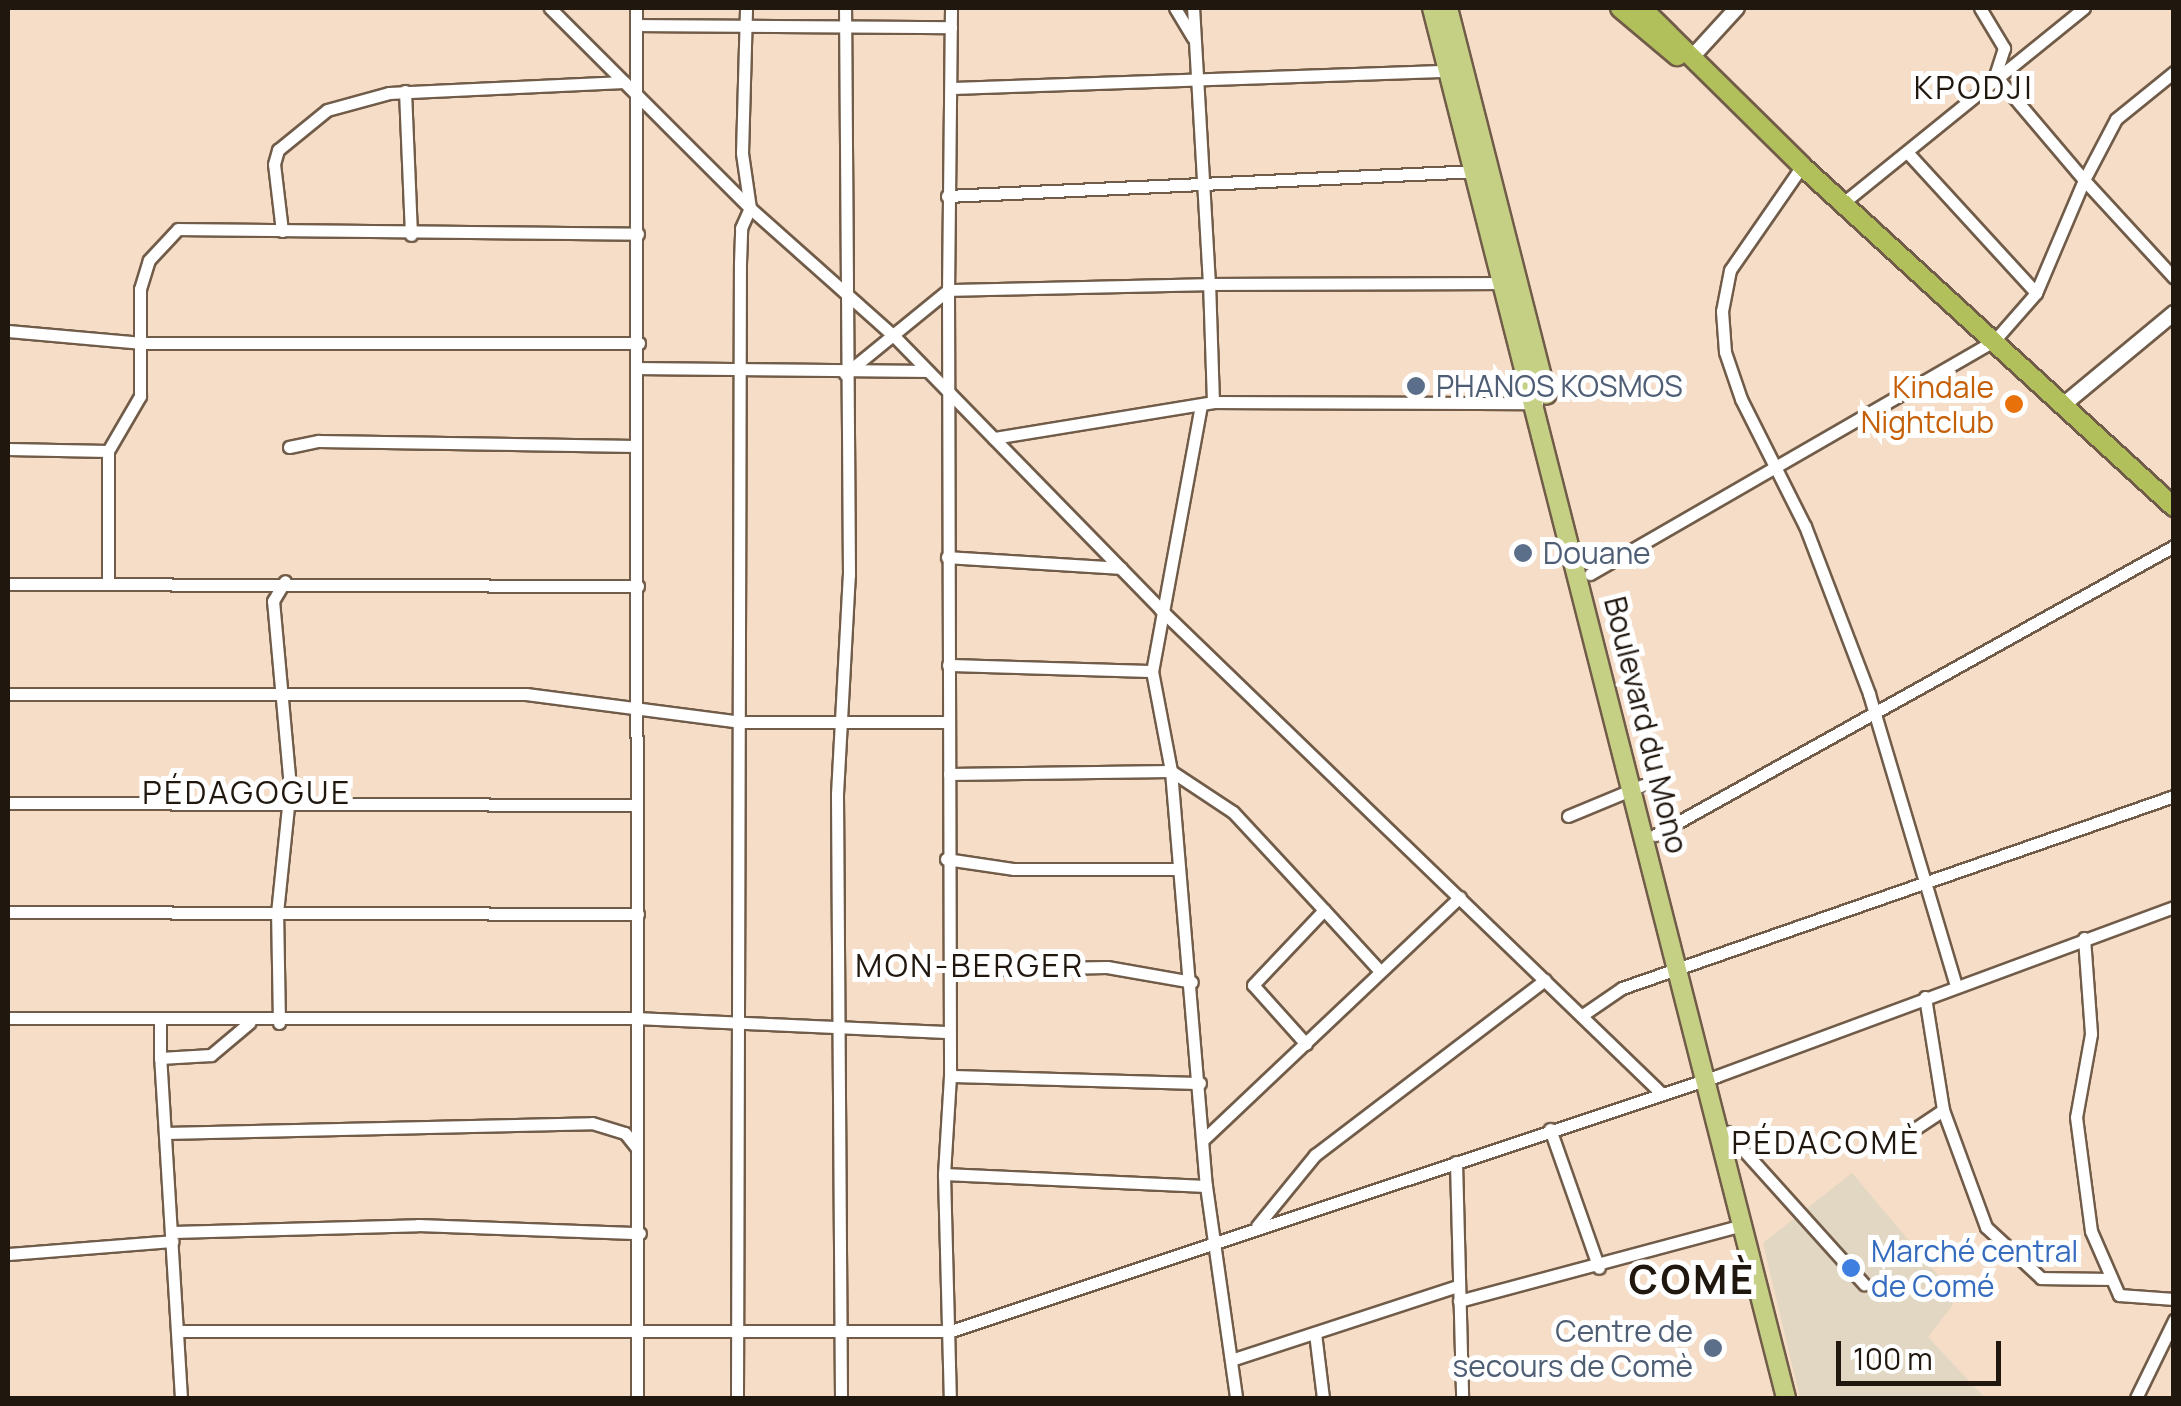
<!DOCTYPE html>
<html>
<head>
<meta charset="utf-8">
<style>
  body { margin:0 }
  #map { position:relative; width:2181px; height:1406px; overflow:hidden; background:#f5ddc7; font-family:Manrope,sans-serif }
  div>[style] { position:absolute }
  .commercial>* { inset:0; background:#e1d7c2 }
  .roads { filter:drop-shadow(2px 0 #715c49) drop-shadow(-2px 0 #715c49) drop-shadow(0 2px #715c49) drop-shadow(0 -2px #715c49) }
  .minor>* { height:11px; margin:-5.5px; padding:0 5.5px; transform-origin:5.5px; border-radius:5.5px; background:#fff }
  .tertiary>* { height:14px; margin:-7px; padding:0 7px; transform-origin:7px; border-radius:7px; background:#fff }
  .primary>* { height:18px; margin:-9px; padding:0 9px; transform-origin:9px; border-radius:9px; background:#c5d085 }
  .trunk>* { height:18px; margin:-9px; padding:0 9px; transform-origin:9px; border-radius:9px; background:#b2c05c }
  .dots>* { width:28px; height:28px; translate:-50% -50%; box-sizing:border-box; border:5px solid #fff; border-radius:50% }
  span { translate:-50% -50%; white-space:nowrap; text-align:center; line-height:1.15; -webkit-text-stroke:10px #fff; paint-order:stroke }
  .service-label { font-size:30px; color:#4e5e75 }
  .left { translate:0 -50%; text-align:left }
  .right { translate:-100% -50%; text-align:right }
  .food-label { font-size:30px; color:#c56008 }
  .street-label { font-size:30px; color:#20170f }
  .shop-label { font-size:30px; color:#366cbe }
  .neighbourhood-label { font-size:32px; color:#20170f; letter-spacing:2.5px }
  .district-label { font-size:40px; color:#20170f; font-weight:700; letter-spacing:2.5px }
  .frame { position:absolute; inset:0; border:10px solid #20170f; pointer-events:none }
  .scale { position:absolute; left:1836px; top:1341px; width:165px; height:45px; box-sizing:border-box; border:5px solid #20170f; border-top:0; padding-left:12px; font-size:30px; line-height:35px; white-space:nowrap; color:#20170f; -webkit-text-stroke:8px #fff; paint-order:stroke }
</style>
</head>
<body>
<div id="map">
  <div class="commercial">
    <div style="clip-path:polygon(1852px 1173px,1953px 1293px,1952px 1306px,1928px 1337px,1985px 1398px,1800px 1398px,1763px 1243px)"></div>
  </div>
  <div class="roads">
    <div class="minor">
      <div style="left:550px;top:8px;width:283px;rotate:45deg"></div>
      <div style="left:750px;top:208px;width:194px;rotate:41.7deg"></div>
      <div style="left:895px;top:337px;width:380px;rotate:45.7deg"></div>
      <div style="left:1160px;top:609px;width:694px;rotate:44.01deg"></div>
      <div style="left:636px;top:8px;width:1390px;rotate:89.96deg"></div>
      <div style="left:951px;top:8px;width:282px;rotate:90.6deg"></div>
      <div style="left:948px;top:290px;width:261px;rotate:-1.3deg"></div>
      <div style="left:1209px;top:284px;width:276px;rotate:-93.3deg"></div>
      <div style="left:1175px;top:8px;width:35px;rotate:59deg"></div>
      <div style="left:1980px;top:8px;width:47px;rotate:59deg"></div>
      <div style="left:2004px;top:48px;width:28px;rotate:108deg"></div>
      <div style="left:1995px;top:75px;width:138px;rotate:49.7deg"></div>
      <div style="left:2084px;top:180px;width:69px;rotate:-62.3deg"></div>
      <div style="left:2116px;top:119px;width:75px;rotate:-39deg"></div>
      <div style="left:636px;top:25px;width:315px;rotate:0.4deg"></div>
      <div style="left:951px;top:88px;width:499px;rotate:-2deg"></div>
      <div style="left:405px;top:91px;width:144px;rotate:87.6deg"></div>
      <div style="left:1907px;top:152px;width:191px;rotate:47.5deg"></div>
      <div style="left:1802px;top:166px;width:126px;rotate:124.7deg"></div>
      <div style="left:1730px;top:270px;width:42px;rotate:101deg"></div>
      <div style="left:1722px;top:311px;width:41px;rotate:85.8deg"></div>
      <div style="left:1725px;top:352px;width:50px;rotate:71.2deg"></div>
      <div style="left:1741px;top:399px;width:142px;rotate:63.3deg"></div>
      <div style="left:1805px;top:526px;width:180px;rotate:69.1deg"></div>
      <div style="left:1869px;top:694px;width:305px;rotate:73.4deg"></div>
      <div style="left:947px;top:196px;width:531px;rotate:-2.7deg"></div>
      <div style="left:1843px;top:203px;width:310px;rotate:-39deg"></div>
      <div style="left:282px;top:231px;width:67px;rotate:-96.8deg"></div>
      <div style="left:274px;top:164px;width:15px;rotate:-74deg"></div>
      <div style="left:278px;top:150px;width:63px;rotate:-39.2deg"></div>
      <div style="left:327px;top:110px;width:64px;rotate:-15.3deg"></div>
      <div style="left:389px;top:93px;width:235px;rotate:-2.7deg"></div>
      <div style="left:948px;top:290px;width:786px;rotate:89.85deg"></div>
      <div style="left:950px;top:1076px;width:98px;rotate:93.5deg"></div>
      <div style="left:944px;top:1174px;width:224px;rotate:88.5deg"></div>
      <div style="left:8px;top:331px;width:135px;rotate:5.1deg"></div>
      <div style="left:142px;top:343px;width:497px"></div>
      <div style="left:639px;top:368px;width:287px;rotate:0.6deg"></div>
      <div style="left:845px;top:374px;width:133px;rotate:-39.2deg"></div>
      <div style="left:1213px;top:402px;width:118px;rotate:-91.9deg"></div>
      <div style="left:1209px;top:284px;width:297px;rotate:-0.2deg"></div>
      <div style="left:1201px;top:405px;width:270px;rotate:100.4deg"></div>
      <div style="left:1152px;top:671px;width:102px;rotate:79.2deg"></div>
      <div style="left:1171px;top:771px;width:416px;rotate:85.2deg"></div>
      <div style="left:1206px;top:1186px;width:214px;rotate:81.9deg"></div>
      <div style="left:994px;top:438px;width:222px;rotate:-9.3deg"></div>
      <div style="left:1213px;top:402px;width:324px;rotate:0.2deg"></div>
      <div style="left:289px;top:447px;width:30px;rotate:-12deg"></div>
      <div style="left:318px;top:441px;width:318px;rotate:0.9deg"></div>
      <div style="left:8px;top:449px;width:100px;rotate:1.1deg"></div>
      <div style="left:947px;top:557px;width:174px;rotate:3.6deg"></div>
      <div style="left:1590px;top:574px;width:466px;rotate:-30deg"></div>
      <div style="left:1994px;top:341px;width:64px;rotate:-48.8deg"></div>
      <div style="left:2036px;top:293px;width:123px;rotate:-67deg"></div>
      <div style="left:2084px;top:180px;width:133px;rotate:47.4deg"></div>
      <div style="left:108px;top:583px;width:132px;rotate:-90deg"></div>
      <div style="left:108px;top:451px;width:64px;rotate:-59.8deg"></div>
      <div style="left:140px;top:396px;width:107px;rotate:-90deg"></div>
      <div style="left:140px;top:289px;width:30px;rotate:-73deg"></div>
      <div style="left:149px;top:260px;width:42px;rotate:-46.9deg"></div>
      <div style="left:178px;top:229px;width:460px;rotate:0.6deg"></div>
      <div style="left:8px;top:584px;width:630px;rotate:0.18deg"></div>
      <div style="left:948px;top:665px;width:204px;rotate:1.7deg"></div>
      <div style="left:8px;top:694px;width:518px"></div>
      <div style="left:526px;top:694px;width:219px;rotate:7.4deg"></div>
      <div style="left:743px;top:722px;width:206px"></div>
      <div style="left:949px;top:774px;width:222px;rotate:-0.8deg"></div>
      <div style="left:1171px;top:771px;width:74px;rotate:33.5deg"></div>
      <div style="left:1233px;top:812px;width:134px;rotate:47.1deg"></div>
      <div style="left:8px;top:803px;width:627px;rotate:0.18deg"></div>
      <div style="left:1568px;top:816px;width:81px;rotate:-22.5deg"></div>
      <div style="left:1655px;top:835px;width:594px;rotate:-29.11deg"></div>
      <div style="left:946px;top:859px;width:69px;rotate:8.4deg"></div>
      <div style="left:1014px;top:869px;width:162px"></div>
      <div style="left:8px;top:912px;width:630px;rotate:0.18deg"></div>
      <div style="left:2084px;top:938px;width:96px;rotate:85.8deg"></div>
      <div style="left:2091px;top:1034px;width:84px;rotate:100.2deg"></div>
      <div style="left:2076px;top:1117px;width:115px;rotate:82.5deg"></div>
      <div style="left:2091px;top:1231px;width:70px;rotate:66.4deg"></div>
      <div style="left:2119px;top:1295px;width:55px;rotate:4.2deg"></div>
      <div style="left:950px;top:970px;width:157px;rotate:-1.1deg"></div>
      <div style="left:1107px;top:967px;width:86px;rotate:10deg"></div>
      <div style="left:1925px;top:997px;width:114px;rotate:80.9deg"></div>
      <div style="left:1943px;top:1110px;width:125px;rotate:69.8deg"></div>
      <div style="left:1986px;top:1227px;width:75px;rotate:42.8deg"></div>
      <div style="left:2041px;top:1278px;width:66px;rotate:0.9deg"></div>
      <div style="left:1584px;top:1014px;width:46px;rotate:-34.4deg"></div>
      <div style="left:1622px;top:988px;width:584px;rotate:-19.18deg"></div>
      <div style="left:8px;top:1018px;width:627px"></div>
      <div style="left:635px;top:1018px;width:311px;rotate:2.6deg"></div>
      <div style="left:279px;top:1023px;width:110px;rotate:-91deg"></div>
      <div style="left:277px;top:913px;width:127px;rotate:-84.1deg"></div>
      <div style="left:290px;top:787px;width:187px;rotate:-95.2deg"></div>
      <div style="left:273px;top:601px;width:23px;rotate:-59deg"></div>
      <div style="left:1306px;top:1044px;width:79px;rotate:-131.9deg"></div>
      <div style="left:1253px;top:985px;width:103px;rotate:-46.6deg"></div>
      <div style="left:1324px;top:910px;width:81px;rotate:47.5deg"></div>
      <div style="left:160px;top:1058px;width:38px;rotate:-90deg"></div>
      <div style="left:950px;top:1076px;width:250px;rotate:1.6deg"></div>
      <div style="left:1550px;top:1129px;width:147px;rotate:70.6deg"></div>
      <div style="left:1727px;top:1132px;width:205px;rotate:48deg"></div>
      <div style="left:165px;top:1133px;width:427px;rotate:-1.3deg"></div>
      <div style="left:592px;top:1123px;width:34px;rotate:17deg"></div>
      <div style="left:625px;top:1133px;width:18px;rotate:52deg"></div>
      <div style="left:1204px;top:1139px;width:352px;rotate:-43.4deg"></div>
      <div style="left:1895px;top:1142px;width:58px;rotate:-33.7deg"></div>
      <div style="left:1456px;top:1162px;width:236px;rotate:88.5deg"></div>
      <div style="left:944px;top:1174px;width:262px;rotate:2.6deg"></div>
      <div style="left:1257px;top:1226px;width:92px;rotate:-50.8deg"></div>
      <div style="left:1315px;top:1155px;width:289px;rotate:-37.3deg"></div>
      <div style="left:173px;top:1232px;width:245px;rotate:-1.6deg"></div>
      <div style="left:418px;top:1225px;width:222px;rotate:2.1deg"></div>
      <div style="left:8px;top:1254px;width:165px;rotate:-4.5deg"></div>
      <div style="left:1459px;top:1301px;width:293px;rotate:-15deg"></div>
      <div style="left:177px;top:1331px;width:774px"></div>
      <div style="left:951px;top:1331px;width:807px;rotate:-18.41deg"></div>
      <div style="left:1717px;top:1076px;width:487px;rotate:-20.3deg"></div>
      <div style="left:1315px;top:1333px;width:65px;rotate:83deg"></div>
      <div style="left:1231px;top:1360px;width:239px;rotate:-18.1deg"></div>
      <div style="left:181px;top:1398px;width:341px;rotate:-93.5deg"></div>
      <div style="left:160px;top:1058px;width:51px;rotate:-3.4deg"></div>
      <div style="left:211px;top:1055px;width:50px;rotate:-40.1deg"></div>
      <div style="left:737px;top:1398px;width:1135px;rotate:-89.85deg"></div>
      <div style="left:740px;top:263px;width:35px;rotate:-88deg"></div>
      <div style="left:741px;top:228px;width:22px;rotate:-66deg"></div>
      <div style="left:750px;top:208px;width:56px;rotate:-98.3deg"></div>
      <div style="left:742px;top:153px;width:145px;rotate:-88.4deg"></div>
      <div style="left:841px;top:1398px;width:604px;rotate:-90.38deg"></div>
      <div style="left:837px;top:794px;width:219px;rotate:-86.9deg"></div>
      <div style="left:849px;top:575px;width:567px;rotate:-90.4deg"></div>
      <div style="left:2136px;top:1398px;width:87px;rotate:-64deg"></div>
    </div>
    <div class="tertiary">
      <div style="left:1693px;top:56px;width:65px;rotate:-47.5deg"></div>
      <div style="left:2062px;top:406px;width:146px;rotate:-39.7deg"></div>
    </div>
    <div class="primary">
      <div style="left:1432px;top:8px;width:1434px;rotate:75.71deg"></div>
      <div style="left:1448px;top:8px;width:399px;rotate:75.7deg"></div>
    </div>
    <div class="trunk">
      <div style="left:1620px;top:8px;width:75px;rotate:40.1deg"></div>
      <div style="left:1642px;top:8px;width:225px;rotate:44.6deg"></div>
      <div style="left:1802px;top:166px;width:505px;rotate:42.51deg"></div>
    </div>
  </div>
  <div class="dots">
    <div style="left:1416px;top:386px;background:#5c6f8a"></div>
    <div style="left:2014px;top:404px;background:#e8710a"></div>
    <div style="left:1523px;top:553px;background:#5c6f8a"></div>
    <div style="left:1851px;top:1268px;background:#3f7fe0"></div>
    <div style="left:1713px;top:1348px;background:#5c6f8a"></div>
  </div>
  <div class="service-label">
    <span class="left" style="left:1436px;top:386px">PHANOS KOSMOS</span>
    <span class="left" style="left:1543px;top:553px">Douane</span>
    <span class="right" style="left:1693px;top:1348px">Centre de<br>secours de Comè</span>
  </div>
  <div class="food-label">
    <span class="right" style="left:1994px;top:404px">Kindale<br>Nightclub</span>
  </div>
  <div class="street-label">
    <span style="left:1646px;top:725px;rotate:76deg">Boulevard du Mono</span>
  </div>
  <div class="shop-label">
    <span class="left" style="left:1871px;top:1268px">Marché central<br>de Comé</span>
  </div>
  <div class="neighbourhood-label">
    <span style="left:1974px;top:87px">KPODJI</span>
    <span style="left:247px;top:792px">PÉDAGOGUE</span>
    <span style="left:970px;top:965px">MON-BERGER</span>
    <span style="left:1826px;top:1142px">PÉDACOMÈ</span>
  </div>
  <div class="district-label">
    <span style="left:1692px;top:1279px">COMÈ</span>
  </div>
  <div class="frame"></div>
  <div class="scale">100 m</div>
</div>
</body>
</html>
